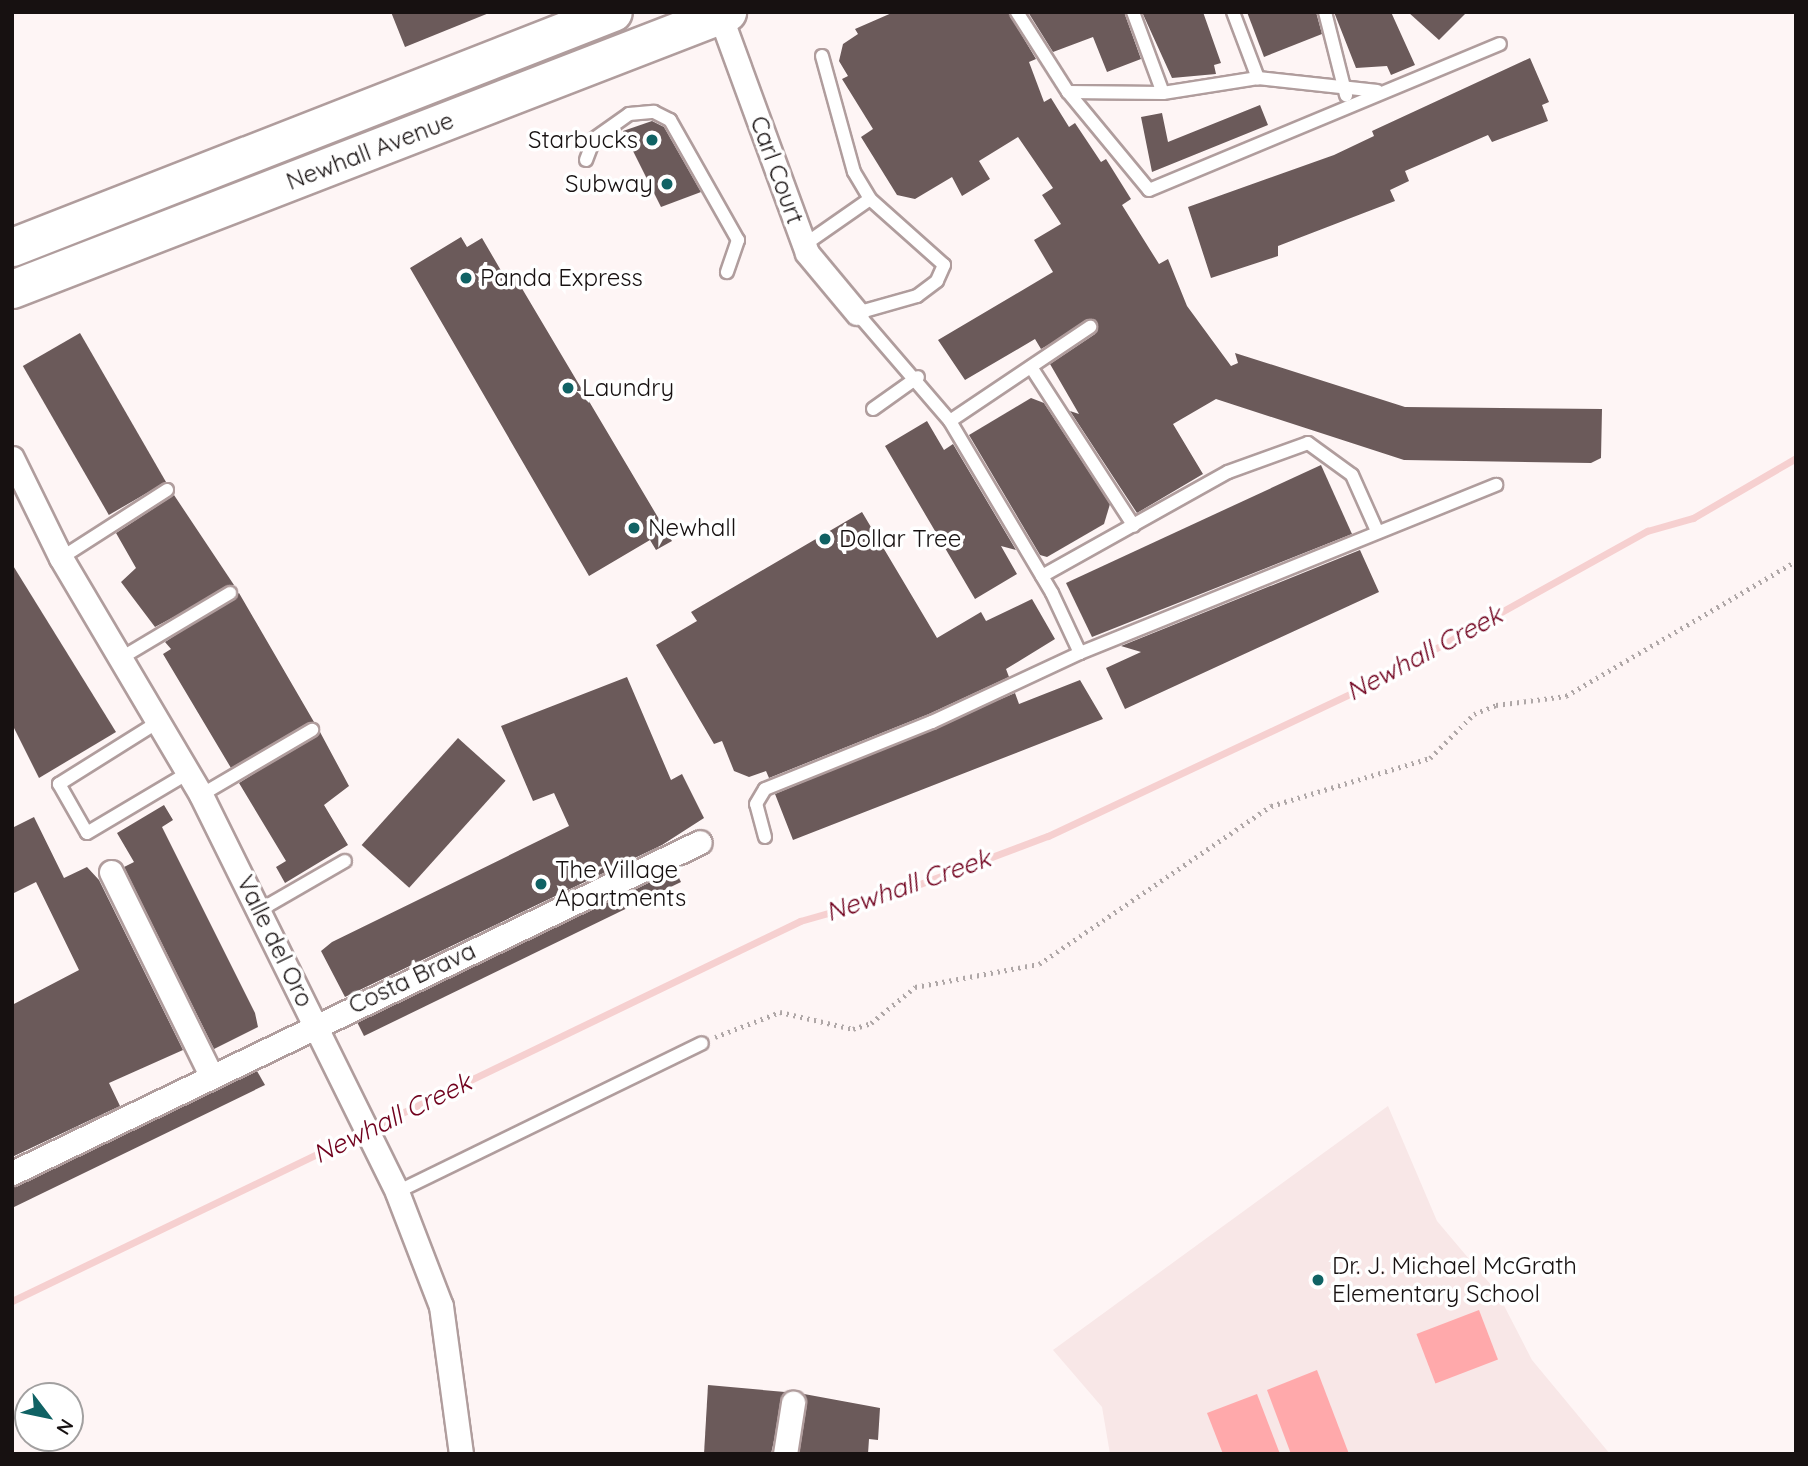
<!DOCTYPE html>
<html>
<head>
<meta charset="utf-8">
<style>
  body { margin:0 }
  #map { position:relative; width:1808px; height:1466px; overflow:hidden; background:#fef5f5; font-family:Quicksand,sans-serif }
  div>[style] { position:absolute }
  .built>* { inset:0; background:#f8e7e7 }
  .green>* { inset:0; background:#ffa9ab; transform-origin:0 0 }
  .stream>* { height:7px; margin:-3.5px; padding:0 3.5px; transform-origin:3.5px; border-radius:3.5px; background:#f6d0d0 }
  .building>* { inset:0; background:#6b5a5a; transform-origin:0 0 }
  .path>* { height:4.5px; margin-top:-2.25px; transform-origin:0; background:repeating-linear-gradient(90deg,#afa7a7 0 2px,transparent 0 7px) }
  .roads { filter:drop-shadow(2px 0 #b09d9d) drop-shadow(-2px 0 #b09d9d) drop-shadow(0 2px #b09d9d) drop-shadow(0 -2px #b09d9d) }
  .lane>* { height:12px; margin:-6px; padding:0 6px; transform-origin:6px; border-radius:6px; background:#fff }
  .street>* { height:23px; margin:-11.5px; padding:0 11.5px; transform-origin:11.5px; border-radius:11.5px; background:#fff }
  .primary>* { height:37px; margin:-18.5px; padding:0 18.5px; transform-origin:18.5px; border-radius:18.5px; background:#fff }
  .dots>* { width:19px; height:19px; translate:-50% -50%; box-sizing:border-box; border:4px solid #fff; border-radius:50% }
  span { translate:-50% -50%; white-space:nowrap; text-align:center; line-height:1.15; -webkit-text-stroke:7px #fff; paint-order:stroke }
  .poi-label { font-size:24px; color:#171111 }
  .right { translate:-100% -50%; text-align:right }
  .left { translate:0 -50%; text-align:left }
  .street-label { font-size:24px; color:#171111 }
  .water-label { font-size:26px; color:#70011d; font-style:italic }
  .frame { position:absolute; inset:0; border:14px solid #171111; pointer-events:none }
  .north { position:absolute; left:14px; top:1382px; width:70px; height:70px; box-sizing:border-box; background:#fff; border:2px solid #a2a0a0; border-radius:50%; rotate:122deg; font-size:19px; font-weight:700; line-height:28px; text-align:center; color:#171111 }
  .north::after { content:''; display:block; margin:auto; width:24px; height:32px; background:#106264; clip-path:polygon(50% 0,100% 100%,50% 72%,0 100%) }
</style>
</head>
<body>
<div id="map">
  <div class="built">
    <div style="clip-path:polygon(1388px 1106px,1437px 1221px,1497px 1292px,1532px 1360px,1610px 1454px,1110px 1454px,1102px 1407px,1053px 1350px)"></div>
  </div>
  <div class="green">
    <div style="left:1479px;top:1310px;width:53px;height:67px;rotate:69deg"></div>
    <div style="clip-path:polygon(1317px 1370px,1349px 1454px,1291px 1454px,1267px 1390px)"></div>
    <div style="clip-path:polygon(1257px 1394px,1280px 1454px,1223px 1454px,1207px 1413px)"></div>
  </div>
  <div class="stream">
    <div style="left:12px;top:1301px;width:875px;rotate:-25.74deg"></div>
    <div style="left:800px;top:921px;width:91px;rotate:-15.9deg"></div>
    <div style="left:888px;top:896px;width:171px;rotate:-20.6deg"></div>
    <div style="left:1048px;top:836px;width:366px;rotate:-25.2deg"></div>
    <div style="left:1379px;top:680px;width:307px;rotate:-29.1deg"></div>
    <div style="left:1647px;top:531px;width:48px;rotate:-15.8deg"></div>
    <div style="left:1693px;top:518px;width:119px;rotate:-30.2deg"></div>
  </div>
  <div class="building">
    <div style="clip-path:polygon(391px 12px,489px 12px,489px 13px,405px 47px)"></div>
    <div style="clip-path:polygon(894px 12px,1008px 12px,1036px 59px,1029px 62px,1044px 102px,1051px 98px,1069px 127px,1075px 123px,1101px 162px,1106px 159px,1131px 199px,1122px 205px,1159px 264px,1168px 259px,1187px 306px,1231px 366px,1238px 363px,1235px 353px,1405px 407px,1602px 409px,1601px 458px,1591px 463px,1404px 460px,1216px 399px,1173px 424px,1203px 474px,1137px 513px,1070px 411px,1079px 414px,1050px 364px,1095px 334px,1094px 320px,1041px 349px,1035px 339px,965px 380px,938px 340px,1053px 272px,1034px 240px,1061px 224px,1042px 195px,1053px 188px,1018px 137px,979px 161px,990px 179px,962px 196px,952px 177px,915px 199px,897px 195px,861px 137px,873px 129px,842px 79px,848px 76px,839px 61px,843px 44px,858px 34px,855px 29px)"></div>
    <div style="clip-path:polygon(1028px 12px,1124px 12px,1141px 59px,1107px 72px,1093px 37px,1053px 52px)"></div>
    <div style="clip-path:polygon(1142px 12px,1203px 12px,1221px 63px,1214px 65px,1216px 74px,1172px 78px)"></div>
    <div style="clip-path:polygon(1247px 12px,1316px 12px,1322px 34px,1264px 57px)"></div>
    <div style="clip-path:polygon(1334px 12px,1391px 12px,1415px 65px,1391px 75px,1387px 66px,1356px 68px)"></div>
    <div style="clip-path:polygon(1408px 12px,1467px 12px,1439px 40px)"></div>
    <div style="clip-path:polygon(1530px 58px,1549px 102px,1542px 105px,1548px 121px,1492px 142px,1488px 135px,1405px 171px,1409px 181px,1390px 190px,1395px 201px,1278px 246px,1278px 256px,1211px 278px,1188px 207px,1334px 155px,1374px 136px,1372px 131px)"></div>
    <div style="clip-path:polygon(1260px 105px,1268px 125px,1152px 172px,1141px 117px,1162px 113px,1168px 142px)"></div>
    <div style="clip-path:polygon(652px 121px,664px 127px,701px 192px,661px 207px,623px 131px)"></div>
    <div style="clip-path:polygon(461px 237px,467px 247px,482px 238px,503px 274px,511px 270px,672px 541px,656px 550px,650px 540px,589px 576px,410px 268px)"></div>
    <div style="left:80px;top:333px;width:172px;height:66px;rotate:60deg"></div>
    <div style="clip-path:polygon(1031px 398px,1044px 403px,1110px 504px,1104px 524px,1047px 557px,1040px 555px,969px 435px)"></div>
    <div style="clip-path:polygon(927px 421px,944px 450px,953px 444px,1016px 550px,1001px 546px,1017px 574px,975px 599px,885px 446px)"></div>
    <div style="clip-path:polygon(1321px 465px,1352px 534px,1092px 637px,1066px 583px)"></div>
    <div style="clip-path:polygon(174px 495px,234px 585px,155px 627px,121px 582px,136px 568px,116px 533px)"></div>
    <div style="clip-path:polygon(862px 512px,937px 638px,981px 612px,986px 621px,1032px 599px,1055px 639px,1006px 669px,1009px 677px,929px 714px,769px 778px,766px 771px,749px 777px,734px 771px,722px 741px,714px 744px,656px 645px,697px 621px,691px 612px)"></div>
    <div style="clip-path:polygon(1360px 550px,1379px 592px,1125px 709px,1106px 668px,1141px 652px,1121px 646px)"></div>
    <div style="clip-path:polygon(12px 564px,116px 732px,39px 778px,12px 724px)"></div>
    <div style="clip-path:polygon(239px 593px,314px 722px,231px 768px,163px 654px,171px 649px,165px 642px)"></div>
    <div style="clip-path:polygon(627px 677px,671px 780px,682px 774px,704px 818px,662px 845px,345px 997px,321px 951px,332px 942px,569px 826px,554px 793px,533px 801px,501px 726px)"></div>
    <div style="clip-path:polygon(1080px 680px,1103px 719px,793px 840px,775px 794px,1015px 693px,1019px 704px)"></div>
    <div style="clip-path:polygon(320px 732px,349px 786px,324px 805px,348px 845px,285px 883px,276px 867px,286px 861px,239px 783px)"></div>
    <div style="left:458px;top:738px;width:64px;height:144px;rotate:42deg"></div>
    <div style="clip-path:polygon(164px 805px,173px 820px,162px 827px,255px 1013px,258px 1027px,214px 1049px,124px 867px,134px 862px,117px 833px)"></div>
    <div style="clip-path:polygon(34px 817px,64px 878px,87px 867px,99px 880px,183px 1050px,109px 1083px,120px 1106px,12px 1157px,12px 1005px,79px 970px,36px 882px,12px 894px,12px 828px)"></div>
    <div style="clip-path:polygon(675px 870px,681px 882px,364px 1036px,357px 1022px)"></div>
    <div style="clip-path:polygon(257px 1071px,265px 1085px,12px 1208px,12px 1187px)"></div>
    <div style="clip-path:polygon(708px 1385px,785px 1392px,771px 1454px,704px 1454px)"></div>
    <div style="clip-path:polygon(804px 1394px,880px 1408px,878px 1440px,869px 1439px,868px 1454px,799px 1454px)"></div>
  </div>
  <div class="path">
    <div style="left:715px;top:1037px;width:70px;rotate:-21deg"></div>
    <div style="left:780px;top:1012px;width:75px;rotate:13.1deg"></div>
    <div style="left:853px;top:1029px;width:19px;rotate:-18deg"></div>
    <div style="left:871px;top:1023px;width:57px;rotate:-39.3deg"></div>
    <div style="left:915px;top:987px;width:126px;rotate:-10.5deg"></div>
    <div style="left:1039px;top:964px;width:281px;rotate:-34.3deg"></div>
    <div style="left:1271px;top:806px;width:166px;rotate:-16.8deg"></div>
    <div style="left:1430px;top:758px;width:62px;rotate:-45deg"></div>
    <div style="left:1474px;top:714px;width:24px;rotate:-22deg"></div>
    <div style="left:1496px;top:705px;width:71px;rotate:-7.3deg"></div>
    <div style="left:1566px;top:696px;width:267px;rotate:-30.4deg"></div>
  </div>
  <div class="roads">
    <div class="lane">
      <div style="left:1017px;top:12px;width:95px;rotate:57.5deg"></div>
      <div style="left:1068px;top:92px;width:127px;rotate:50.4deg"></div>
      <div style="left:1149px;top:190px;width:380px;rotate:-22.6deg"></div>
      <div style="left:1133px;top:12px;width:86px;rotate:69.7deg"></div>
      <div style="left:1233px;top:12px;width:71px;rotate:69.3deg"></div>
      <div style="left:1325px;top:12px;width:86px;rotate:75.8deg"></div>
      <div style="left:822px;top:56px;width:120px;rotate:74.6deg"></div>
      <div style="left:854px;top:172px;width:31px;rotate:59deg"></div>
      <div style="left:870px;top:199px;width:99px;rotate:41.7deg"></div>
      <div style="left:944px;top:265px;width:17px;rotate:114deg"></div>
      <div style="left:937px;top:281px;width:25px;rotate:143deg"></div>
      <div style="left:917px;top:296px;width:62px;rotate:164.2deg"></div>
      <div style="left:857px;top:313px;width:143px;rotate:49.3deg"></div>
      <div style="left:1068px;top:92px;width:95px;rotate:0.6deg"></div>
      <div style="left:1163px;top:93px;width:96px;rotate:-9deg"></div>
      <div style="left:1258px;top:78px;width:120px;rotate:6.2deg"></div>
      <div style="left:586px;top:160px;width:22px;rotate:-69deg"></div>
      <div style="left:594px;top:139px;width:43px;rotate:-35.5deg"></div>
      <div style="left:629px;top:114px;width:25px;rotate:-5deg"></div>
      <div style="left:654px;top:112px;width:18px;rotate:27deg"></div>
      <div style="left:670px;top:120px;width:138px;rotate:60.5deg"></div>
      <div style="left:738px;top:240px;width:34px;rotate:109deg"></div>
      <div style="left:804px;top:245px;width:80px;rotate:-34.9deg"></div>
      <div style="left:1031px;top:367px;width:189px;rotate:57.1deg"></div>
      <div style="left:873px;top:409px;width:55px;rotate:-35.4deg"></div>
      <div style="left:61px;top:558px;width:126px;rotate:-32.7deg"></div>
      <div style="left:1042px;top:576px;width:213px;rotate:-29.2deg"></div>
      <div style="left:1228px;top:472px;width:85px;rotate:-19.9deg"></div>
      <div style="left:1308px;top:443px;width:54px;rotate:36deg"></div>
      <div style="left:1352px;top:475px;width:61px;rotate:65.9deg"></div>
      <div style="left:1080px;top:653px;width:449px;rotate:-22deg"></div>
      <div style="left:121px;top:658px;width:127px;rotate:-30.8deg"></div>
      <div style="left:158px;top:722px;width:117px;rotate:147.9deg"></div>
      <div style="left:59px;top:784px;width:56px;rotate:60.3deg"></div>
      <div style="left:87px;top:833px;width:117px;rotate:-30.7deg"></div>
      <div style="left:201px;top:795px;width:129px;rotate:-30.4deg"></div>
      <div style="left:765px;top:837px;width:34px;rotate:-105deg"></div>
      <div style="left:756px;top:804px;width:17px;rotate:-59deg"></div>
      <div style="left:765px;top:789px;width:180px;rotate:-21.9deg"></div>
      <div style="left:932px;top:722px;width:163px;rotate:-25deg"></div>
      <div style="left:1080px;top:653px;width:66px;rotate:-115deg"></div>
      <div style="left:1052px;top:593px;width:200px;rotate:-120.7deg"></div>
      <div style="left:950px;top:421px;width:169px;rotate:-33.9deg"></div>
      <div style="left:260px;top:910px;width:98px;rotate:-30deg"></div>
      <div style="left:397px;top:1192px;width:339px;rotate:-26deg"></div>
    </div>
    <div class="street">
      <div style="left:720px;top:15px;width:253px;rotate:69.9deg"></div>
      <div style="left:807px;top:253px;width:78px;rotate:50.2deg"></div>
      <div style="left:12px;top:458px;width:111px;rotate:63.9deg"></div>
      <div style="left:61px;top:558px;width:275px;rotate:59.4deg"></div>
      <div style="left:201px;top:795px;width:443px;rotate:63.7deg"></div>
      <div style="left:397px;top:1192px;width:122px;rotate:68.9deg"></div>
      <div style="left:441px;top:1306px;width:149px;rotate:82.3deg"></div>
      <div style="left:111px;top:872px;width:226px;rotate:63.8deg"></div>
      <div style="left:12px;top:1173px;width:763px;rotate:-25.69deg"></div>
      <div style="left:785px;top:1454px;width:52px;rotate:-81.1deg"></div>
    </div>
    <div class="primary">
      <div style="left:12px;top:247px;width:645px;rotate:-21.36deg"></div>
      <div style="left:12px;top:289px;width:767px;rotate:-21.18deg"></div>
    </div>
  </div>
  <div class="dots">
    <div style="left:652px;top:140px;background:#106264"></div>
    <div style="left:667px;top:184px;background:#106264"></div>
    <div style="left:466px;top:278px;background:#106264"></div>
    <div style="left:568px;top:388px;background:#106264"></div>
    <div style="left:634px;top:528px;background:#106264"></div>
    <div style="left:825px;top:539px;background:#106264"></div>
    <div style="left:541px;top:884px;background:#106264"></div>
    <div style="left:1318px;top:1280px;background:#106264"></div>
  </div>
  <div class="poi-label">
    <span class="right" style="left:638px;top:140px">Starbucks</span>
    <span class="right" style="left:653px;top:184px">Subway</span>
    <span class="left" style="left:480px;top:278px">Panda Express</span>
    <span class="left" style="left:582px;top:388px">Laundry</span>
    <span class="left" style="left:648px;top:528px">Newhall</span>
    <span class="left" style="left:839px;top:539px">Dollar Tree</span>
    <span class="left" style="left:555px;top:884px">The Village<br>Apartments</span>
    <span class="left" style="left:1332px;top:1280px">Dr. J. Michael McGrath<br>Elementary School</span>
  </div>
  <div class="street-label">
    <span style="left:370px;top:151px;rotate:-21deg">Newhall Avenue</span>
    <span style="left:777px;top:170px;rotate:70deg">Carl Court</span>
    <span style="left:275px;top:941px;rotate:64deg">Valle del Oro</span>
    <span style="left:412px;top:978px;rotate:-25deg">Costa Brava</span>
  </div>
  <div class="water-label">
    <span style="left:1424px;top:653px;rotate:-28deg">Newhall Creek</span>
    <span style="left:908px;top:885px;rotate:-19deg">Newhall Creek</span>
    <span style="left:392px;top:1118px;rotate:-26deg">Newhall Creek</span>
  </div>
  <div class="frame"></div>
  <div class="north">N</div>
</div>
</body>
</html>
